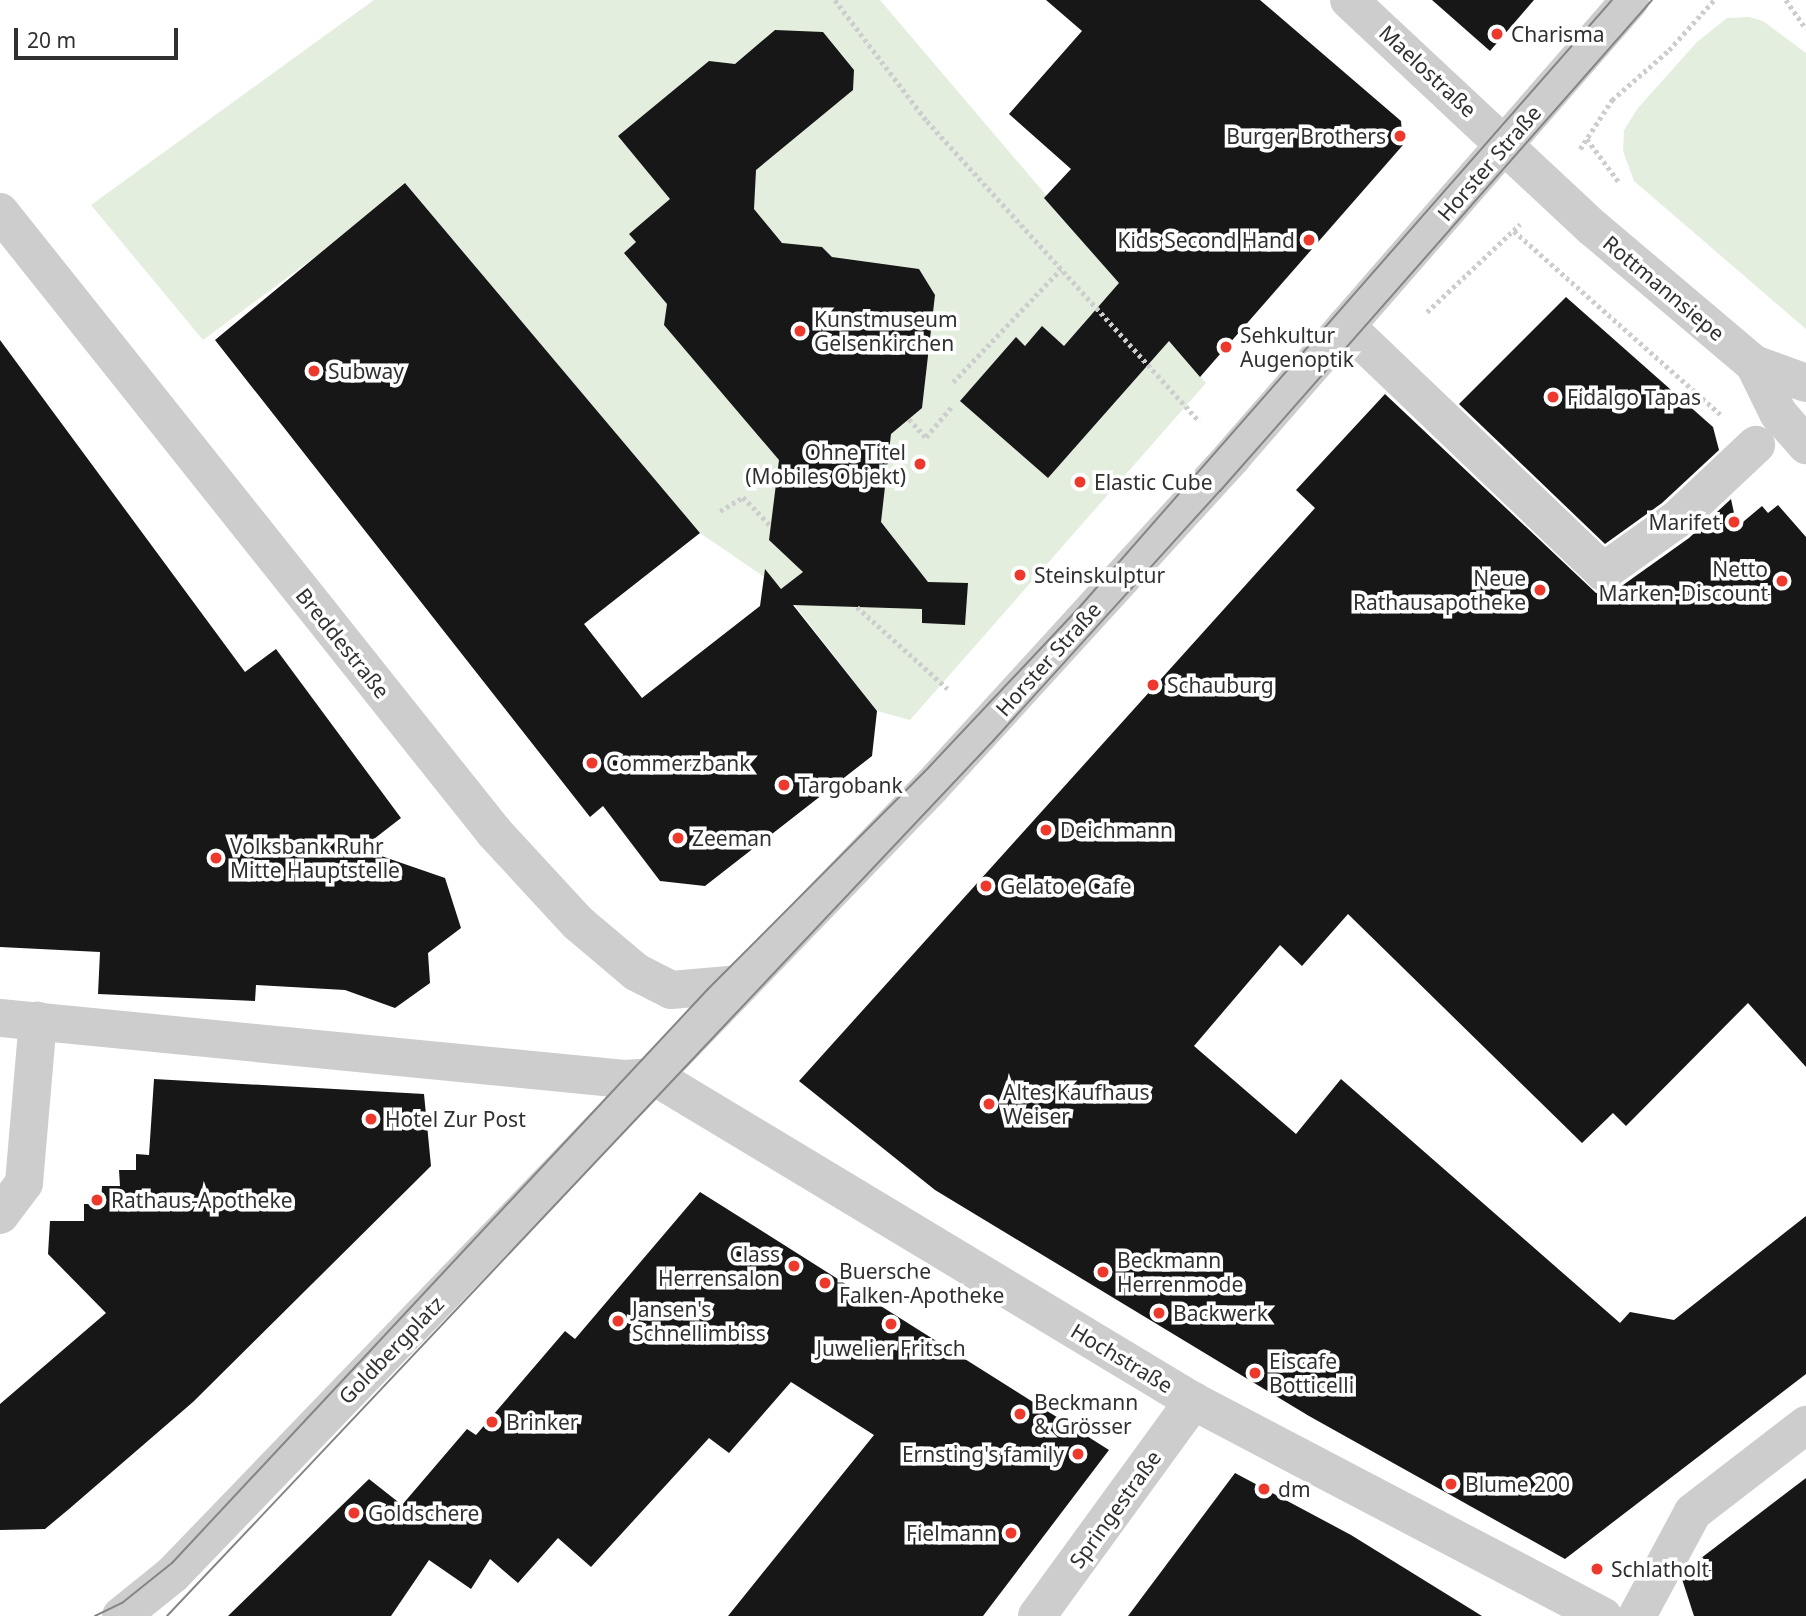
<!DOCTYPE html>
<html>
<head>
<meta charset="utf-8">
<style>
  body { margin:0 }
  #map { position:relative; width:1806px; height:1616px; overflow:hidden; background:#fff; font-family:"Noto Sans",sans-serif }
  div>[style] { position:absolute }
  .green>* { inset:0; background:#e4eede }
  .building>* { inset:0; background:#171717 }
  .path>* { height:4.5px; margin-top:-2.25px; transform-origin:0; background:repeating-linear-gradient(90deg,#cdcdcd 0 3.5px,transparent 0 7px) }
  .minor>* { height:38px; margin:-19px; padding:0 19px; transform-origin:19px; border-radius:19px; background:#cdcdcd }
  .tram>* { height:2px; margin:-1px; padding:0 1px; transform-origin:1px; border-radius:1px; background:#858585 }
  .dots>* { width:19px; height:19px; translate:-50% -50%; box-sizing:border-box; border:4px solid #fff; border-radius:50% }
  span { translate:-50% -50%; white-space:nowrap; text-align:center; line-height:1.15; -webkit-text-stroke:7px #fff; paint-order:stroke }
  .poi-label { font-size:21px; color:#303030 }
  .left { translate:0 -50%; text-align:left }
  .right { translate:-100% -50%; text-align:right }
  .street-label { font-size:21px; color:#303030 }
  .scale { position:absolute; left:14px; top:28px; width:164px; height:32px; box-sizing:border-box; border:4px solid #303030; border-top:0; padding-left:9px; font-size:21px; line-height:24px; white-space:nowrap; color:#303030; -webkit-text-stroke:5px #fff; paint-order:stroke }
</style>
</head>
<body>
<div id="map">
  <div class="green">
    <div style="clip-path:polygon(374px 0,880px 0,1206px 383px,910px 720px,877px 711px,782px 589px,700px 533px,405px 183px,319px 254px,203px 340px,91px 205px)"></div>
    <div style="clip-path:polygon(1749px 17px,1763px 21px,1806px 53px,1806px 329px,1634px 181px,1623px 151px,1624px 130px,1638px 108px,1697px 42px,1727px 18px)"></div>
  </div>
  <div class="building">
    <div style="clip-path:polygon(1046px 0,1260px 0,1401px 121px,1403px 145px,1200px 377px,1169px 341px,1048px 478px,960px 401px,1016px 337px,1025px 346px,1042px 326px,1064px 346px,1119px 283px,1044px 198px,1071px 169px,1009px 114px,1082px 31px)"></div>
    <div style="clip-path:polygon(1432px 0,1534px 0,1490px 51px)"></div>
    <div style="clip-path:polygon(775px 30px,823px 32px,854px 70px,853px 90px,756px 170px,754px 209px,782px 243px,822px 247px,832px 257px,919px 269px,935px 295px,922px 408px,891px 434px,881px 522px,928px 582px,968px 583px,965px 625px,922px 623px,922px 609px,793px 605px,877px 711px,872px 756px,705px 886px,660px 881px,603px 806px,590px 817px,215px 340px,405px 183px,700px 533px,584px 624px,642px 698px,760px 606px,765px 569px,781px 589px,803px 572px,769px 540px,779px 460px,664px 325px,667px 304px,624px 253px,636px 242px,629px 234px,670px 199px,618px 136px,709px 61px,735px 64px)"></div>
    <div style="clip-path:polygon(1566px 297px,1713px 427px,1719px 450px,1662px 503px,1605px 544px,1459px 404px)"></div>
    <div style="clip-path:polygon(0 340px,245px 672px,276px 649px,401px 818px,361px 849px,445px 878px,461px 928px,428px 953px,430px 983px,395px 1008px,345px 990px,256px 985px,255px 1001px,98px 994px,100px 952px,0 947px)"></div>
    <div style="clip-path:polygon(1385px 394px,1596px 593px,1616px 590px,1689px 538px,1731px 499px,1737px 527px,1762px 506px,1768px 513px,1778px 505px,1806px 537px,1806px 1067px,1748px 1003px,1626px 1126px,1613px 1113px,1582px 1143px,1348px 914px,1302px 966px,1280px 945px,1194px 1046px,1296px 1134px,1341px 1079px,1620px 1323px,1630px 1312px,1674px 1320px,1806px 1216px,1806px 1374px,1565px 1559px,1309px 1416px,935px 1190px,799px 1081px,1315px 508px,1296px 490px)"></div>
    <div style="clip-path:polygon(154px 1079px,424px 1094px,431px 1166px,193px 1402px,69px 1509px,45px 1529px,0 1530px,0 1404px,106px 1313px,48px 1254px,50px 1221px,84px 1221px,84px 1204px,101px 1204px,102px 1186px,120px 1186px,119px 1170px,136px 1170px,136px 1154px,149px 1155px)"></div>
    <div style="clip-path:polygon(700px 1192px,1109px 1450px,983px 1616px,728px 1616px,874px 1435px,791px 1382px,729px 1453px,709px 1438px,591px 1567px,558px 1538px,518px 1583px,490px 1559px,471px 1589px,429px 1560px,391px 1616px,228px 1616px,369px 1479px,402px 1505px,467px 1429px,476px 1435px,565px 1331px,575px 1339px)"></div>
    <div style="clip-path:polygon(1235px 1473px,1351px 1535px,1482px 1616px,1128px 1616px)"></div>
    <div style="clip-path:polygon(1806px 1478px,1806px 1616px,1694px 1616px,1682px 1579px,1688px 1568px)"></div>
  </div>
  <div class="path">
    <div style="left:835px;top:0;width:152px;rotate:52.8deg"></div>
    <div style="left:927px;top:121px;width:406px;rotate:47.8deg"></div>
    <div style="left:1786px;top:0;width:35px;rotate:55deg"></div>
    <div style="left:1587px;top:139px;width:54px;rotate:53.3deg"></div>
    <div style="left:1580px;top:149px;width:59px;rotate:-56.9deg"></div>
    <div style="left:1612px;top:100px;width:76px;rotate:-41.3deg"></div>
    <div style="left:1669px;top:50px;width:67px;rotate:-48deg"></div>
    <div style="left:1514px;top:231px;width:276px;rotate:41.6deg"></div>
    <div style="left:1427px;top:312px;width:128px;rotate:-43.4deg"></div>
    <div style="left:953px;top:382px;width:156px;rotate:-46.3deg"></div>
    <div style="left:909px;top:419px;width:25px;rotate:47deg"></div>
    <div style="left:926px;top:437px;width:42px;rotate:-49.8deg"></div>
    <div style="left:720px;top:511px;width:27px;rotate:-31deg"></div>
    <div style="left:743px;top:497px;width:40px;rotate:46deg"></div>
    <div style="left:857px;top:607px;width:122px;rotate:42deg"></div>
  </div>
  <div class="minor">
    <div style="left:1349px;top:0;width:334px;rotate:43.1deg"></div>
    <div style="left:1593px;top:228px;width:211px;rotate:40.2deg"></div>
    <div style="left:1754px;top:364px;width:55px;rotate:63.9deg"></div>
    <div style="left:1778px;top:413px;width:43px;rotate:48.8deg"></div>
    <div style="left:0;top:212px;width:793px;rotate:51.45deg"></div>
    <div style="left:494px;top:832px;width:124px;rotate:47.3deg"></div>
    <div style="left:578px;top:923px;width:76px;rotate:40.2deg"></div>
    <div style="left:636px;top:972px;width:39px;rotate:27deg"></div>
    <div style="left:671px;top:990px;width:70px;rotate:-4.9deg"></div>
    <div style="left:1346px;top:326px;width:356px;rotate:43.7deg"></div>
    <div style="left:1603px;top:572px;width:90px;rotate:-35.5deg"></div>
    <div style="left:1676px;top:520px;width:110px;rotate:-43.2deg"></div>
    <div style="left:1754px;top:364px;width:55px;rotate:20.1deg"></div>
    <div style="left:0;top:1018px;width:627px;rotate:5.58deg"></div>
    <div style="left:624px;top:1079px;width:31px;rotate:-4deg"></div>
    <div style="left:655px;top:1077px;width:628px;rotate:31.06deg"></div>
    <div style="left:1193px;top:1401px;width:463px;rotate:27.7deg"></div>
    <div style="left:0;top:1215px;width:40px;rotate:-53deg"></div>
    <div style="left:24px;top:1183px;width:163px;rotate:-85.1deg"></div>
    <div style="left:121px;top:1616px;width:67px;rotate:-38.9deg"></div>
    <div style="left:173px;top:1574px;width:1093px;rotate:-46.08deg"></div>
    <div style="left:931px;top:787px;width:447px;rotate:-47.6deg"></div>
    <div style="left:1232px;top:457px;width:606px;rotate:-48.95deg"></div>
    <div style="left:1037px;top:1616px;width:266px;rotate:-54deg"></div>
    <div style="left:1637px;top:1616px;width:118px;rotate:-61.7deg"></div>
    <div style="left:1693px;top:1512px;width:143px;rotate:-37.6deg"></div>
  </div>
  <div class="tram">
    <div style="left:95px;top:1616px;width:30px;rotate:-26deg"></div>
    <div style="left:122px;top:1603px;width:64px;rotate:-38.7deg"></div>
    <div style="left:172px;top:1563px;width:785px;rotate:-46.96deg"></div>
    <div style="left:708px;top:989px;width:313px;rotate:-45.1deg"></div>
    <div style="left:929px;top:767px;width:216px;rotate:-46.7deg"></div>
    <div style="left:1077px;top:610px;width:811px;rotate:-48.75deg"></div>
    <div style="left:167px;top:1616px;width:1203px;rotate:-46.65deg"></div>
    <div style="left:993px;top:741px;width:338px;rotate:-47.8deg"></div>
    <div style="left:1220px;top:491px;width:654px;rotate:-48.66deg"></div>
  </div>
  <div class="dots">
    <div style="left:1497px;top:34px;background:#ed382c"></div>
    <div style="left:1400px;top:136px;background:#ed382c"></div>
    <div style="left:1309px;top:240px;background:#ed382c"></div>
    <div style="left:800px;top:331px;background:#ed382c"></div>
    <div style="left:1226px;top:347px;background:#ed382c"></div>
    <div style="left:314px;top:371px;background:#ed382c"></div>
    <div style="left:1553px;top:397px;background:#ed382c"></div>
    <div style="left:920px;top:464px;background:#ed382c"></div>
    <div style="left:1080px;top:482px;background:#ed382c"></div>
    <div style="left:1734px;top:522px;background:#ed382c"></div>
    <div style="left:1020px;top:575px;background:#ed382c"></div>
    <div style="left:1782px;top:581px;background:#ed382c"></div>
    <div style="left:1540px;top:590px;background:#ed382c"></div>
    <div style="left:1153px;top:685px;background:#ed382c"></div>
    <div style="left:592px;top:763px;background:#ed382c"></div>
    <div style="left:784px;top:785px;background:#ed382c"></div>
    <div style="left:1046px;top:830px;background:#ed382c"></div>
    <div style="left:678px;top:838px;background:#ed382c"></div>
    <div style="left:216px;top:858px;background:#ed382c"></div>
    <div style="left:986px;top:886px;background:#ed382c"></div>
    <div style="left:989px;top:1104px;background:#ed382c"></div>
    <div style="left:371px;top:1119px;background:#ed382c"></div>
    <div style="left:97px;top:1200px;background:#ed382c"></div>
    <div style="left:794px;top:1266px;background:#ed382c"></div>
    <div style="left:1103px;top:1272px;background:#ed382c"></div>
    <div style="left:825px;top:1283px;background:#ed382c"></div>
    <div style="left:1159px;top:1313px;background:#ed382c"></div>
    <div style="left:618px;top:1321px;background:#ed382c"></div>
    <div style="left:891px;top:1324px;background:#ed382c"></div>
    <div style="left:1255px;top:1373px;background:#ed382c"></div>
    <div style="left:1020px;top:1414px;background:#ed382c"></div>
    <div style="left:492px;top:1422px;background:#ed382c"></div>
    <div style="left:1078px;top:1454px;background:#ed382c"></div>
    <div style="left:1451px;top:1484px;background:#ed382c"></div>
    <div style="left:1264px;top:1489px;background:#ed382c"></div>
    <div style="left:354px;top:1513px;background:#ed382c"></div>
    <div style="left:1011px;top:1533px;background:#ed382c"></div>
    <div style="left:1597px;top:1569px;background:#ed382c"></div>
  </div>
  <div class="poi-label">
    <span class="left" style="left:1511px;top:34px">Charisma</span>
    <span class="right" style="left:1386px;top:136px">Burger Brothers</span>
    <span class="right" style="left:1295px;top:240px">Kids Second Hand</span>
    <span class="left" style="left:814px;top:331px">Kunstmuseum<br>Gelsenkirchen</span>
    <span class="left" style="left:1240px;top:347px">Sehkultur<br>Augenoptik</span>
    <span class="left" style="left:328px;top:371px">Subway</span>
    <span class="left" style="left:1567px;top:397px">Fidalgo Tapas</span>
    <span class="right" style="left:906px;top:464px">Ohne Titel<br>(Mobiles Objekt)</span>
    <span class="left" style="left:1094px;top:482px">Elastic Cube</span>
    <span class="right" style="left:1720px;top:522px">Marifet</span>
    <span class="right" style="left:1768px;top:581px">Netto<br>Marken-Discount</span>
    <span class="left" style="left:1034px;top:575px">Steinskulptur</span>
    <span class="right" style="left:1526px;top:590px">Neue<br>Rathausapotheke</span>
    <span class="left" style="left:1167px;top:685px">Schauburg</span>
    <span class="left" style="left:606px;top:763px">Commerzbank</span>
    <span class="left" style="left:798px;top:785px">Targobank</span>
    <span class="left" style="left:1060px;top:830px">Deichmann</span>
    <span class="left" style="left:692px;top:838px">Zeeman</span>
    <span class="left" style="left:230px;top:858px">Volksbank Ruhr<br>Mitte Hauptstelle</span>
    <span class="left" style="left:1000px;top:886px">Gelato e Cafe</span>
    <span class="left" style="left:1003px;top:1104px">Altes Kaufhaus<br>Weiser</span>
    <span class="left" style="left:385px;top:1119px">Hotel Zur Post</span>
    <span class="left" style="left:111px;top:1200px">Rathaus-Apotheke</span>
    <span class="right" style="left:780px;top:1266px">Class<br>Herrensalon</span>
    <span class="left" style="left:1117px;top:1272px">Beckmann<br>Herrenmode</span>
    <span class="left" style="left:839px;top:1283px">Buersche<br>Falken-Apotheke</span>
    <span class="left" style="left:632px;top:1321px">Jansen's<br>Schnellimbiss</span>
    <span class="left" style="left:1173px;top:1313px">Backwerk</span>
    <span style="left:891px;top:1348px">Juwelier Fritsch</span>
    <span class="left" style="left:1269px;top:1373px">Eiscafe<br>Botticelli</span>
    <span class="left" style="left:1034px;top:1414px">Beckmann<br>&amp; Grösser</span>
    <span class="left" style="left:506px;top:1422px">Brinker</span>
    <span class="right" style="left:1064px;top:1454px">Ernsting's family</span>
    <span class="left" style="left:1465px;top:1484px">Blume 200</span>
    <span class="left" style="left:1278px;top:1489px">dm</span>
    <span class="left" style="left:368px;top:1513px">Goldschere</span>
    <span class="right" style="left:997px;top:1533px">Fielmann</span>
    <span class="left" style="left:1611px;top:1569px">Schlatholt</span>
  </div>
  <div class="street-label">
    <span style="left:1428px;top:71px;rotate:43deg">Maelostraße</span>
    <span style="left:1489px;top:163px;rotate:-49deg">Horster Straße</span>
    <span style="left:1664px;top:288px;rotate:40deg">Rottmannsiepe</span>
    <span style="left:343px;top:643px;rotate:51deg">Breddestraße</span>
    <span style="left:1048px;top:659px;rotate:-48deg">Horster Straße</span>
    <span style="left:391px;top:1350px;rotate:-46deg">Goldbergplatz</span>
    <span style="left:1122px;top:1358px;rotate:31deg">Hochstraße</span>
    <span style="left:1115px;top:1509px;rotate:-54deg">Springestraße</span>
  </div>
  <div class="scale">20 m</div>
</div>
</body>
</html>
